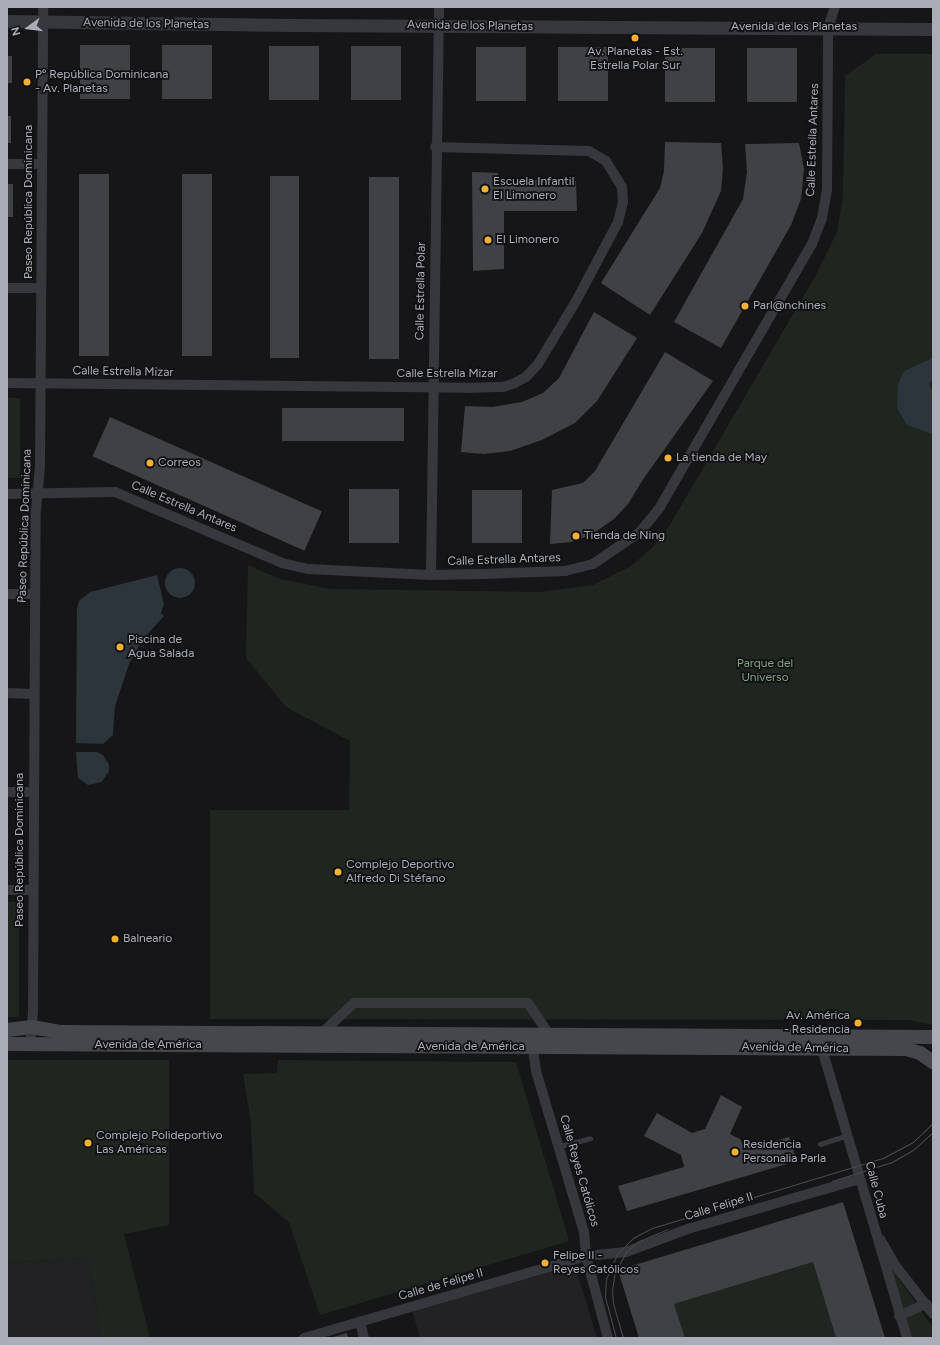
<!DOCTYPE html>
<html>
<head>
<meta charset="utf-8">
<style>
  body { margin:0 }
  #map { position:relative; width:940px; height:1345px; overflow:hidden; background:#161618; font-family:Figtree,sans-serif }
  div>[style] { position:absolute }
  .built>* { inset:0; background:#222225 }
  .green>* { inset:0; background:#1e261f; transform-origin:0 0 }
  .water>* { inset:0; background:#2c353c }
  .round { border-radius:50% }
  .building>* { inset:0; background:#404145; transform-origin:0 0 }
  .service>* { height:5px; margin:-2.5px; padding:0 2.5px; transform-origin:2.5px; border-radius:2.5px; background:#37383d }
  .minor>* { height:10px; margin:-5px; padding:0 5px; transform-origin:5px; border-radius:5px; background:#37383d }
  .tertiary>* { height:13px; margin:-6.5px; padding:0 6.5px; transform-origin:6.5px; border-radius:6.5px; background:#37383d }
  .secondary>* { height:14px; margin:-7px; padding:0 7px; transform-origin:7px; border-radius:7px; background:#45474d }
  .tram>* { height:1px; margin:-0.5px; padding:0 0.5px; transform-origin:0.5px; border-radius:0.5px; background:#4a4c52 }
  .dots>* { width:11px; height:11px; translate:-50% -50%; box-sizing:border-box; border:2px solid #111113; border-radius:50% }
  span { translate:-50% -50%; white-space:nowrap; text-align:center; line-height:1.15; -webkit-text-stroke:3.5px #111113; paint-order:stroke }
  .street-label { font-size:12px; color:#a8adb8 }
  .poi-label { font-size:12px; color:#a8adb8 }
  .left { translate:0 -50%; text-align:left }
  .right { translate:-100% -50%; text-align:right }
  .park-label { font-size:12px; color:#7fa381 }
  .frame { position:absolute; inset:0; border:8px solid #a8adb8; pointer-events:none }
  .north { position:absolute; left:8px; top:8px; width:40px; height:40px; -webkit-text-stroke:3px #111113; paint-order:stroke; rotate:255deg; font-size:11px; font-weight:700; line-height:16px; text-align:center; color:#a8adb8 }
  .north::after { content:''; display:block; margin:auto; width:14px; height:18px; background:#a8adb8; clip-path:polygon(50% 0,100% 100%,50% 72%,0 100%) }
</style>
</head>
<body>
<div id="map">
  <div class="built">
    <div style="clip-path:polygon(83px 1258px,90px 1263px,101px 1338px,7px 1338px,7px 1263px)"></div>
    <div style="clip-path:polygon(573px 1259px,597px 1338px,420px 1338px,411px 1307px)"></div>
  </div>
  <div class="green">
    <div style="clip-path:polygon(876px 54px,933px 54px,933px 1025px,908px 1020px,210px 1019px,210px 810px,349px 810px,350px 741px,286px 707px,246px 658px,248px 565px,280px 579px,330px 589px,539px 592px,593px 585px,631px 566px,652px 548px,668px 528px,816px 275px,837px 232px,843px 195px,845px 76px)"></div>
    <div style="left:7px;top:398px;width:13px;height:80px"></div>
    <div style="left:7px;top:902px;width:12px;height:115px"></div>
    <div style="clip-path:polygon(7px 1060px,169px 1060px,169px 1225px,124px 1234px,150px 1338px,101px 1338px,90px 1263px,83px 1258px,7px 1263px)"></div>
    <div style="clip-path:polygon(278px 1060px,516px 1062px,569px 1241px,320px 1315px,289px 1222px,254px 1193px,251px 1123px,243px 1074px,277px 1073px)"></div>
    <div style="clip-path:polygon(885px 1259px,933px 1328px,933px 1338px,907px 1338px)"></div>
    <div style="clip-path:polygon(813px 1262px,836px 1338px,685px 1338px,674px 1304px)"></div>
  </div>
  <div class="water">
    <div style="clip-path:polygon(933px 358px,933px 378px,929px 384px,933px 394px,932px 434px,907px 425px,897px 408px,898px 384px,904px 371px)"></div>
    <div class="round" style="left:165px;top:568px;width:30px;height:30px"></div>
    <div style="clip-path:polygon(157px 575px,164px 604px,161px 613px,164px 616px,142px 640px,129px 664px,115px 706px,113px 735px,103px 744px,76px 743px,77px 608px,79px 601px,90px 592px)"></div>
    <div style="clip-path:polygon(76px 752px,97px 752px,103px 755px,109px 765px,109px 771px,102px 782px,88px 785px,78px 778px)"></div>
  </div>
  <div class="building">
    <div style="left:80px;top:45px;width:50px;height:54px"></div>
    <div style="left:162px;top:45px;width:50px;height:54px"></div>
    <div style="left:269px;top:46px;width:50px;height:54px"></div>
    <div style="left:351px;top:46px;width:50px;height:54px"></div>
    <div style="left:476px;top:47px;width:50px;height:54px"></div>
    <div style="left:558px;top:47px;width:50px;height:54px"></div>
    <div style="left:665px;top:48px;width:50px;height:54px"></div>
    <div style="left:747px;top:48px;width:50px;height:54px"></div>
    <div style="left:7px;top:56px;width:5px;height:27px"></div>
    <div style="left:7px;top:116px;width:4px;height:27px"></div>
    <div style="clip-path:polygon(665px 142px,721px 143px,723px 168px,721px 191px,702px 233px,650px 315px,601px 283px,660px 188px,664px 171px)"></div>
    <div style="clip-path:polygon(799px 143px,804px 169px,801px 199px,791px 225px,721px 348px,674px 322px,743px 199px,747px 172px,745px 144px)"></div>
    <div style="clip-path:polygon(472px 172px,498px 173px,498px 179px,576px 181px,577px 211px,504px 211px,504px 269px,473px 271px)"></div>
    <div style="left:79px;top:174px;width:30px;height:182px"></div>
    <div style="left:182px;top:174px;width:30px;height:182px"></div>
    <div style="left:299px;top:176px;width:182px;height:29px;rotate:90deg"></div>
    <div style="left:369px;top:177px;width:30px;height:182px"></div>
    <div style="left:7px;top:184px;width:6px;height:33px"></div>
    <div style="clip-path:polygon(594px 312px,637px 338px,597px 401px,575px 423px,542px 440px,510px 451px,484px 454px,461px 452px,465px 406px,492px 407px,522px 402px,543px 393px,559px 378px)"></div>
    <div style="clip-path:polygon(665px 352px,713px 381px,644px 478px,628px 504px,614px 519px,591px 535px,571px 542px,550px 544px,552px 490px,583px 483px,595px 471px)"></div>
    <div style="left:282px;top:408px;width:122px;height:33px"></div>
    <div style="left:110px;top:417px;width:232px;height:43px;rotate:24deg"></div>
    <div style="left:349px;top:489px;width:50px;height:54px"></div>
    <div style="left:472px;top:490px;width:50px;height:53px"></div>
    <div style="clip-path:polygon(721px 1095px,742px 1107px,730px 1134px,740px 1139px,745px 1149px,789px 1137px,797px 1161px,627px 1211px,618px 1186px,684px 1167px,681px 1155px,644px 1136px,657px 1113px,692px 1133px,705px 1129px)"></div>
    <div style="clip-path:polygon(843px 1202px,885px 1338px,836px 1338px,813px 1262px,674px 1304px,685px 1338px,639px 1338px,618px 1270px)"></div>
    <div style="clip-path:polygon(347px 1333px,348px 1338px,330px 1338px)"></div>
  </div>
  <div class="service">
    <div style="left:820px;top:1144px;width:28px;rotate:-18deg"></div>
    <div style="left:559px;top:1146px;width:32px;rotate:-14deg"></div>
  </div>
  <div class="minor">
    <div style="left:7px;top:164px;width:35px"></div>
    <div style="left:7px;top:288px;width:34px"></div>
    <div style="left:7px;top:383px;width:461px;rotate:0.6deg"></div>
    <div style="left:468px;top:388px;width:35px;rotate:-2deg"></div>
    <div style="left:503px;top:387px;width:13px;rotate:-18deg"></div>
    <div style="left:515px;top:383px;width:13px;rotate:-29deg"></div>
    <div style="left:526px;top:377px;width:18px;rotate:-47deg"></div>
    <div style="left:538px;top:364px;width:71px;rotate:-58.8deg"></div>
    <div style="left:575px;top:303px;width:92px;rotate:-62deg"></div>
    <div style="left:618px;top:222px;width:21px;rotate:-76deg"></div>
    <div style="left:623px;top:202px;width:15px;rotate:-94deg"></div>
    <div style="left:622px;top:187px;width:31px;rotate:-122deg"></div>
    <div style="left:606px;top:161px;width:20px;rotate:-150deg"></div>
    <div style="left:589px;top:151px;width:154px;rotate:-178.5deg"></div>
    <div style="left:7px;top:494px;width:108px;rotate:-1.1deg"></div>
    <div style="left:115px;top:492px;width:181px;rotate:23deg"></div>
    <div style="left:282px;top:563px;width:27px;rotate:13deg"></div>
    <div style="left:308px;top:569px;width:123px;rotate:2.8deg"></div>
    <div style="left:431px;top:575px;width:52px;rotate:-1.1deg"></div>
    <div style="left:483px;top:574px;width:82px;rotate:-2.1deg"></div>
    <div style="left:565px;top:571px;width:29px;rotate:-14deg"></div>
    <div style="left:593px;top:564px;width:57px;rotate:-34.2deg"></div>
    <div style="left:640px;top:532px;width:32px;rotate:-51deg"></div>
    <div style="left:660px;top:507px;width:304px;rotate:-60deg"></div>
    <div style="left:812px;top:244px;width:28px;rotate:-69deg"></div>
    <div style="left:822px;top:218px;width:29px;rotate:-80deg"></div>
    <div style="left:827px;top:189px;width:161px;rotate:-89.6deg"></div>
    <div style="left:828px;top:28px;width:22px;rotate:-72deg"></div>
    <div style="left:431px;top:575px;width:568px;rotate:-89.19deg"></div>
    <div style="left:7px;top:594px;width:28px"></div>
    <div style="left:7px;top:693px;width:27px;rotate:2deg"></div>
    <div style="left:7px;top:792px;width:26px"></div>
    <div style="left:7px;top:890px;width:26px"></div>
    <div style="left:323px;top:1032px;width:42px;rotate:-43.1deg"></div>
    <div style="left:354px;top:1003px;width:174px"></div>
    <div style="left:528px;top:1003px;width:37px;rotate:56deg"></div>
    <div style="left:532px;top:1042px;width:29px;rotate:82deg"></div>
    <div style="left:536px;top:1071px;width:168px;rotate:73.4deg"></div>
    <div style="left:584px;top:1232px;width:24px;rotate:85deg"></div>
    <div style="left:586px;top:1256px;width:85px;rotate:75deg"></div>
    <div style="left:30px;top:1046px;width:38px;rotate:-85deg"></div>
    <div style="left:33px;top:1008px;width:498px;rotate:-89.7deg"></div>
    <div style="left:36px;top:510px;width:43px;rotate:-84.7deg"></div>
    <div style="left:40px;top:467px;width:460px;rotate:-89.6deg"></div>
    <div style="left:822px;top:1049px;width:301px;rotate:73.6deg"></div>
    <div style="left:880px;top:1239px;width:30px;rotate:60deg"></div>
    <div style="left:895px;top:1265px;width:62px;rotate:52.2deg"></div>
    <div style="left:899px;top:1316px;width:30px;rotate:-24deg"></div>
    <div style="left:360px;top:1321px;width:17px;rotate:77deg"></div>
    <div style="left:304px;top:1338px;width:294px;rotate:-16.2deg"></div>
    <div style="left:586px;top:1256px;width:40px;rotate:-5.7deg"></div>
    <div style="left:626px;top:1252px;width:69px;rotate:-20.3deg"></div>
    <div style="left:691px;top:1228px;width:176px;rotate:-16.2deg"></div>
  </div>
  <div class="tertiary">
    <div style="left:7px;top:21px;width:284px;rotate:0.8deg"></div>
    <div style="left:291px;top:25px;width:642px;rotate:0.36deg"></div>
  </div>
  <div class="secondary">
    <div style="left:7px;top:1030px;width:25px;rotate:-7deg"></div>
    <div style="left:32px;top:1027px;width:28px;rotate:10deg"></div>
    <div style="left:60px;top:1032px;width:873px;rotate:0.33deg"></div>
    <div style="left:7px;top:1044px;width:899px;rotate:0.32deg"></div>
    <div style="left:906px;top:1049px;width:15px;rotate:16deg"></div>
    <div style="left:920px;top:1053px;width:16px;rotate:35deg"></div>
  </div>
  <div class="tram">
    <div style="left:619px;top:7px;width:95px"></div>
    <div style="left:915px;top:7px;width:18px"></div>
    <div style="left:832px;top:1181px;width:63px;rotate:-17.6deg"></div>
    <div style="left:892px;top:1162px;width:24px;rotate:-30deg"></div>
    <div style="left:913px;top:1150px;width:27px;rotate:-42deg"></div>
    <div style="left:616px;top:1338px;width:42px;rotate:-105deg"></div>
    <div style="left:605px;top:1297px;width:18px;rotate:-87deg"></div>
    <div style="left:606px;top:1279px;width:27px;rotate:-66deg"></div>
    <div style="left:617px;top:1254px;width:23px;rotate:-45deg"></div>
    <div style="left:633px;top:1238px;width:21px;rotate:-28deg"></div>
    <div style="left:652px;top:1228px;width:241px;rotate:-16.9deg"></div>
    <div style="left:883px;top:1158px;width:34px;rotate:-28deg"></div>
    <div style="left:913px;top:1142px;width:28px;rotate:-44deg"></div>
    <div style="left:623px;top:1338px;width:35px;rotate:-106deg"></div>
    <div style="left:613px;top:1304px;width:14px;rotate:-94deg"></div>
    <div style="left:612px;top:1290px;width:18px;rotate:-81deg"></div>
    <div style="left:615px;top:1272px;width:23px;rotate:-61deg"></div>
    <div style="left:626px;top:1252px;width:15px;rotate:-42deg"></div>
    <div style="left:637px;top:1242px;width:33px;rotate:-23deg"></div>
  </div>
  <div class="dots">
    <div style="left:635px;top:38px;background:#f2b134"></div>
    <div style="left:27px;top:82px;background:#f2b134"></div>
    <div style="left:485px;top:189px;background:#f2b134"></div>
    <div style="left:488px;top:240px;background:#f2b134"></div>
    <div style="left:745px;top:306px;background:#f2b134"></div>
    <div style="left:668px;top:458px;background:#f2b134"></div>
    <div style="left:150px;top:463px;background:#f2b134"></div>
    <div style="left:576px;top:536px;background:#f2b134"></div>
    <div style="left:120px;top:647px;background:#f2b134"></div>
    <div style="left:338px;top:872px;background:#f2b134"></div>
    <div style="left:115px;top:939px;background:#f2b134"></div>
    <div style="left:858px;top:1023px;background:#f2b134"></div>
    <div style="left:88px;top:1143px;background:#f2b134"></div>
    <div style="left:735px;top:1152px;background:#f2b134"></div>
    <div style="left:545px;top:1263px;background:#f2b134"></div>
  </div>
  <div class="street-label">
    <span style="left:146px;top:24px;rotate:1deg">Avenida de los Planetas</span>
    <span style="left:470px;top:26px;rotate:1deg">Avenida de los Planetas</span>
    <span style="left:794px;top:27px">Avenida de los Planetas</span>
    <span style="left:813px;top:140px;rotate:-88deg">Calle Estrella Antares</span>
    <span style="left:29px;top:202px;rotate:-90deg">Paseo República Dominicana</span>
    <span style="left:421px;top:291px;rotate:-89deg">Calle Estrella Polar</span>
    <span style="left:123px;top:372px;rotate:1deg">Calle Estrella Mizar</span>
    <span style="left:447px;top:374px">Calle Estrella Mizar</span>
    <span style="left:184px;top:507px;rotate:23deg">Calle Estrella Antares</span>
    <span style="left:25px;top:526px;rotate:-88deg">Paseo República Dominicana</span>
    <span style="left:504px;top:560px;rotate:-2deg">Calle Estrella Antares</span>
    <span style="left:20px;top:850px;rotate:-90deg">Paseo República Dominicana</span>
    <span style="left:148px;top:1045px">Avenida de América</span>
    <span style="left:471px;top:1047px">Avenida de América</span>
    <span style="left:795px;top:1048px;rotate:1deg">Avenida de América</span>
    <span style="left:579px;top:1171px;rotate:74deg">Calle Reyes Católicos</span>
    <span style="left:876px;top:1190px;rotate:75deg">Calle Cuba</span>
    <span style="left:719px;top:1207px;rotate:-17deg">Calle Felipe II</span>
    <span style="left:441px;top:1285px;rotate:-16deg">Calle de Felipe II</span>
  </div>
  <div class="poi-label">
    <span style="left:635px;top:59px">Av. Planetas - Est.<br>Estrella Polar Sur</span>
    <span class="left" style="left:35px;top:82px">Pº República Dominicana<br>- Av. Planetas</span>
    <span class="left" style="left:493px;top:189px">Escuela Infantil<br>El Limonero</span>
    <span class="left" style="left:496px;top:240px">El Limonero</span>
    <span class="left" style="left:753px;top:306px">Parl@nchines</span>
    <span class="left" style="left:676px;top:458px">La tienda de May</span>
    <span class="left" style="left:158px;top:463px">Correos</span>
    <span class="left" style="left:584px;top:536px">Tienda de Ning</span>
    <span class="left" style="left:128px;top:647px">Piscina de<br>Agua Salada</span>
    <span class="left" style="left:346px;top:872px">Complejo Deportivo<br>Alfredo Di Stéfano</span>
    <span class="left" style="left:123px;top:939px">Balneario</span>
    <span class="right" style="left:850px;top:1023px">Av. América<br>- Residencia</span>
    <span class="left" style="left:96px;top:1143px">Complejo Polideportivo<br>Las Américas</span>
    <span class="left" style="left:743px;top:1152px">Residencia<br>Personalia Parla</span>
    <span class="left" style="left:553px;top:1263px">Felipe II -<br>Reyes Católicos</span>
  </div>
  <div class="park-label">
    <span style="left:765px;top:671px">Parque del<br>Universo</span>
  </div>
  <div class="frame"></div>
  <div class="north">N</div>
</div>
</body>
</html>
